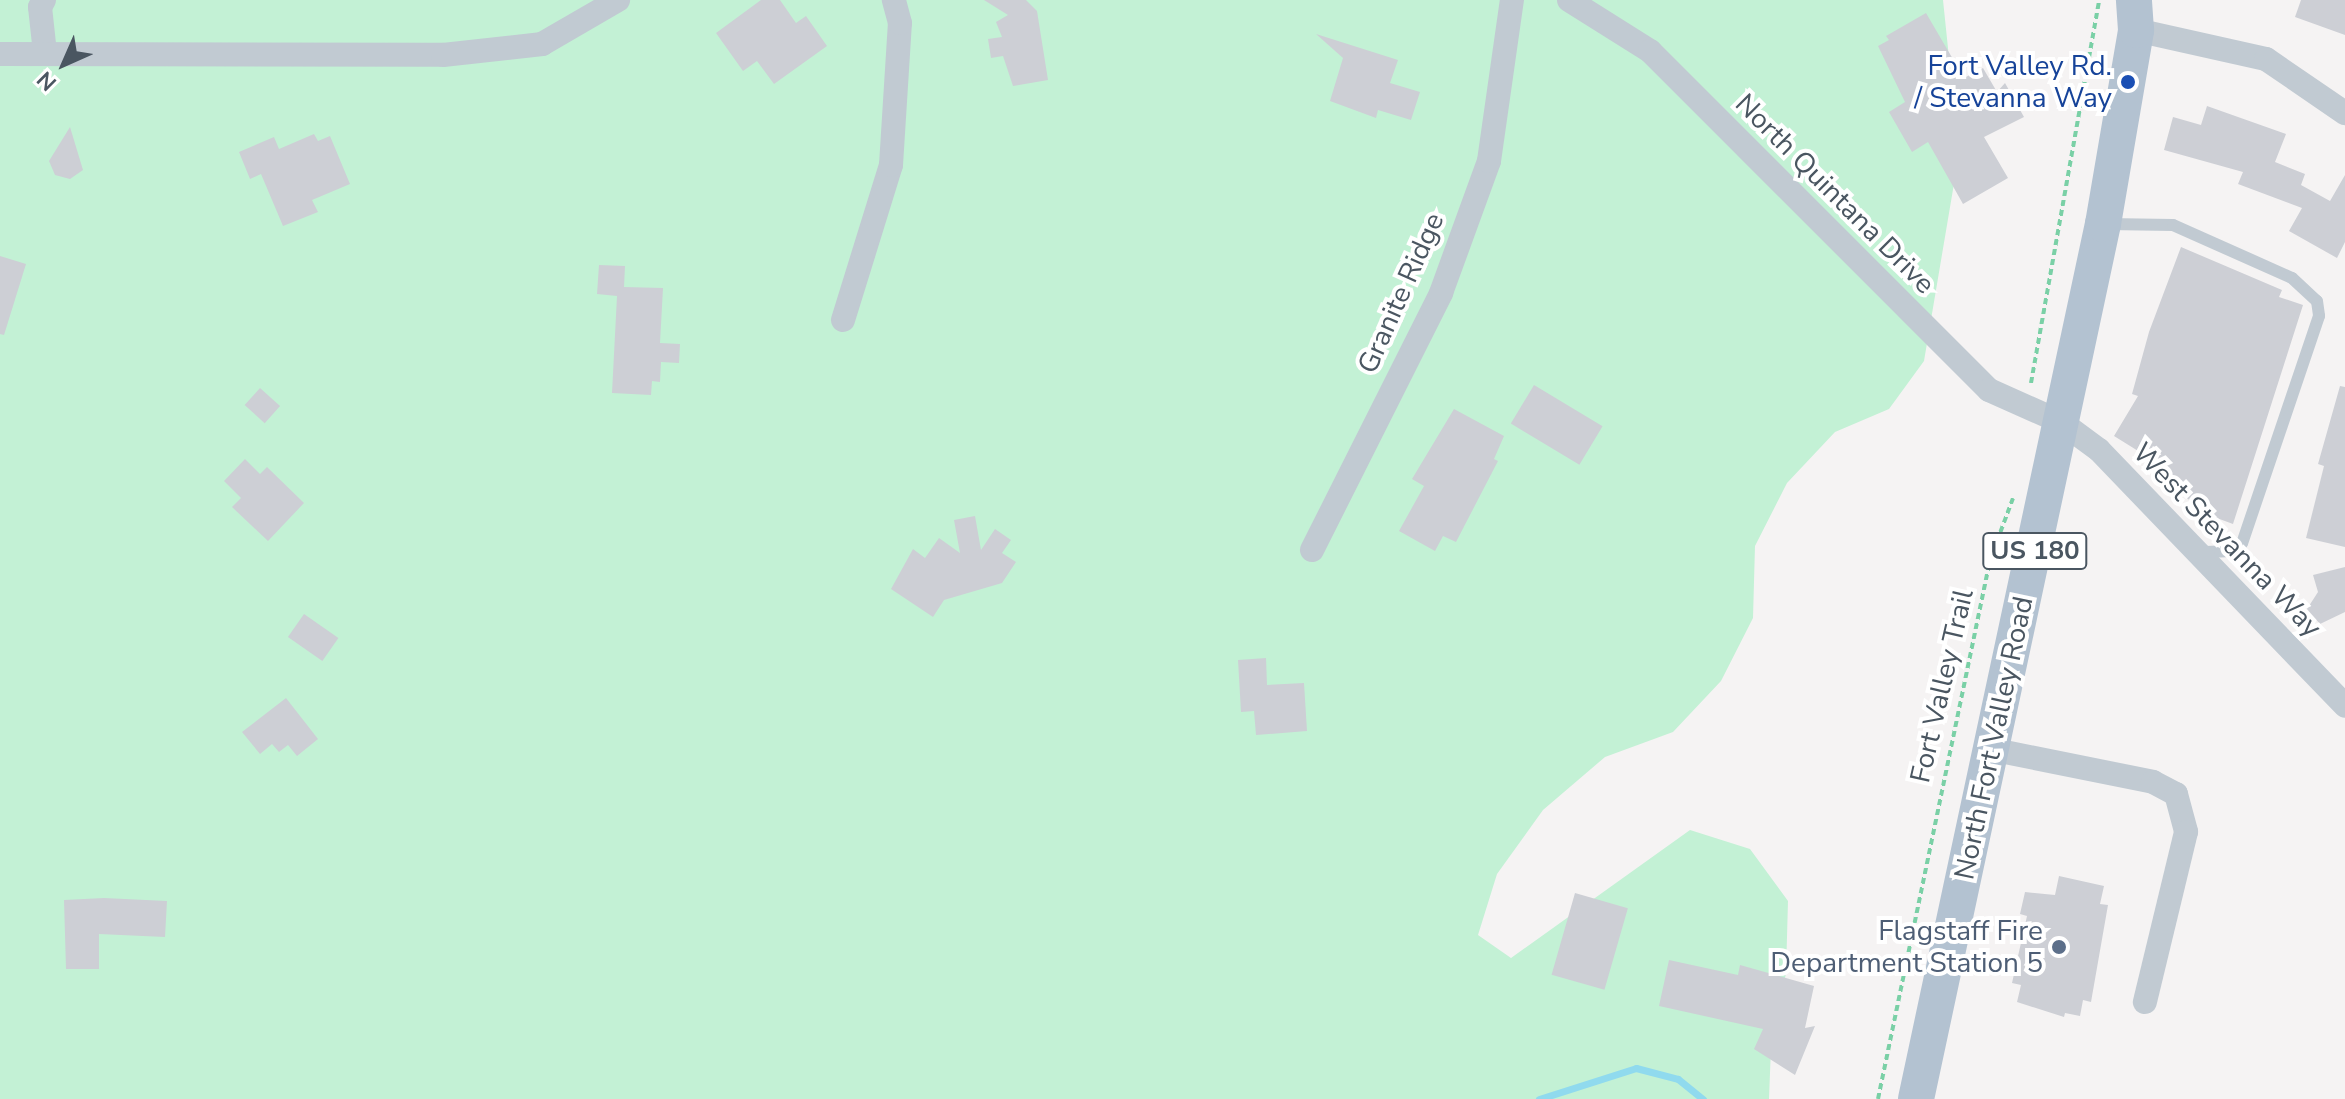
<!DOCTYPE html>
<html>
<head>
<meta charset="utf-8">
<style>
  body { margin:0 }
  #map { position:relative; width:2345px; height:1099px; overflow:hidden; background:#f5f3f3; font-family:"Nunito Sans",sans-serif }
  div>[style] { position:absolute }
  .green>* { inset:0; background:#c3f1d5 }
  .stream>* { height:7px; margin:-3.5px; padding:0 3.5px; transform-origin:3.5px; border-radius:3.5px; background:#90daee }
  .building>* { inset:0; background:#cdcfd5; transform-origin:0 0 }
  .path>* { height:4px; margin-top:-2px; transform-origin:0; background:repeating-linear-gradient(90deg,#7ad0a6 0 6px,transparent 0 10px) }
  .lane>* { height:12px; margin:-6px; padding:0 6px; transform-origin:6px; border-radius:6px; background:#c1cad2 }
  .street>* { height:24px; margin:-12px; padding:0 12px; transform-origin:12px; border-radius:12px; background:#c1cad2 }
  .primary>* { height:36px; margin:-18px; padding:0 18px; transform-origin:18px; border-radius:18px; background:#b3c2d1 }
  .dots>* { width:22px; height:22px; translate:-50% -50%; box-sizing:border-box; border:4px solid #fff; border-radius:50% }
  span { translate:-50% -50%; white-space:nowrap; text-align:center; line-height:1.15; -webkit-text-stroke:8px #fff; paint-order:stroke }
  .shield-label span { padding:2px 6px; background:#fff; border:2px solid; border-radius:6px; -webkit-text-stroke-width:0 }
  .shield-label { font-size:26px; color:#4a5661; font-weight:700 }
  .transit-label { font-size:28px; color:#164399 }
  .right { translate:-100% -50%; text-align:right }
  .street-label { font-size:28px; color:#4a5661 }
  .service-label { font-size:28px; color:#4e5e75 }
  .north { position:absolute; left:24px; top:24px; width:80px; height:80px; -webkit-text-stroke:6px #fff; paint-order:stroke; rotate:225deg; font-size:22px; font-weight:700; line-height:32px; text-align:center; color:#4a5661 }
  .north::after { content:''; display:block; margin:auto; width:28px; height:36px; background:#4a5661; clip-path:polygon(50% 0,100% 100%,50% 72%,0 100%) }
</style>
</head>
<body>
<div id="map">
  <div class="green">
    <div style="clip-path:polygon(0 0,1943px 0,1959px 154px,1924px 361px,1889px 409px,1835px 432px,1787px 483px,1755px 546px,1753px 618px,1721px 681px,1673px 732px,1605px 757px,1543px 810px,1497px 874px,1478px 935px,1511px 958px,1690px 830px,1750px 849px,1788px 901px,1786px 973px,1771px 1047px,1769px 1099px,0 1099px)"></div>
  </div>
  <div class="stream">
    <div style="left:1539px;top:1099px;width:102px;rotate:-17.7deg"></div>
    <div style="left:1636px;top:1068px;width:43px;rotate:14.7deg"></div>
    <div style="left:1678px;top:1079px;width:32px;rotate:39deg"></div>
  </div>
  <div class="building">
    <div style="clip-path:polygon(761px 0,780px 0,796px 23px,806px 16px,827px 46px,774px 84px,757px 61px,743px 71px,716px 33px)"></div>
    <div style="clip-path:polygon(984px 0,1026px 0,1037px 11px,1048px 80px,1013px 86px,1003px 56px,991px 58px,988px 39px,1002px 37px,996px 22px,1008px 15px)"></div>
    <div style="clip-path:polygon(2301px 0,2345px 0,2345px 35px,2295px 17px)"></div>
    <div style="clip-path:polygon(1926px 13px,1964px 78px,1983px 68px,1997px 92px,2005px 83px,2024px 117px,1984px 137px,2008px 178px,1963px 204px,1928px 142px,1912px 152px,1889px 112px,1905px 102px,1878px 46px,1889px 40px,1886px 36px)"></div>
    <div style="clip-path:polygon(1316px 34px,1398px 60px,1390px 83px,1420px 92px,1411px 120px,1378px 110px,1376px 118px,1330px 101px,1343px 58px)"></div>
    <div style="clip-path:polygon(2207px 106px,2286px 134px,2275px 162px,2305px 174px,2301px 185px,2330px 201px,2345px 175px,2345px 242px,2337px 258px,2289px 231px,2302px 208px,2238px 184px,2243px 172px,2164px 150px,2173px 117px,2201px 125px)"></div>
    <div style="clip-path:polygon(70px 127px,83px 170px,70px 179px,55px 175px,49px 161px)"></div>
    <div style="clip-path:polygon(314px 134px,318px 141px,330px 136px,350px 184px,312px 200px,318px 212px,283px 226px,261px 174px,250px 179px,239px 152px,274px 137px,279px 149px)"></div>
    <div style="clip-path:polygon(2181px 247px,2282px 290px,2279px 297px,2303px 305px,2233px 524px,2214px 517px,2165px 483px,2172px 472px,2114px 436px,2138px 396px,2132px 394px,2149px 332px)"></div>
    <div style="clip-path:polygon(0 256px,26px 264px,4px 335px,0 334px)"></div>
    <div style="clip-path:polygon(599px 265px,625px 266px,624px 287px,663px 288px,660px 343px,680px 344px,679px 363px,661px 362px,660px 382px,652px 381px,651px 395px,612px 393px,617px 296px,597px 294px)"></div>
    <div style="left:1534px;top:385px;width:80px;height:45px;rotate:31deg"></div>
    <div style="clip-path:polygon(2340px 386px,2345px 387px,2345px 547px,2306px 538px,2324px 466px,2318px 464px)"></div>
    <div style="left:260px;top:388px;width:27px;height:23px;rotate:42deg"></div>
    <div style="clip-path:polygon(1454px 409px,1504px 436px,1494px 459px,1498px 461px,1456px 542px,1443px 536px,1435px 551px,1399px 531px,1424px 486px,1412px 479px)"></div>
    <div style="clip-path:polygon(245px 459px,260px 474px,267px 467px,304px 503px,268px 541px,232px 507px,241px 498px,224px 481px)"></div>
    <div style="clip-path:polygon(975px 516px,981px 550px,995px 529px,1011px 540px,1002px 553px,1016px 562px,1002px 583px,944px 600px,933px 617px,891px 589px,913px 549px,925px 558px,939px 538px,960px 553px,954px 520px)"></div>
    <div style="clip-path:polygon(2345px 567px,2345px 612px,2320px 624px,2307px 609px,2318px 592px,2313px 575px)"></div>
    <div style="left:304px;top:614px;width:42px;height:28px;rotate:35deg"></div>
    <div style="clip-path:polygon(1266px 658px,1267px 685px,1304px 683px,1307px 731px,1256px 735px,1254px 711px,1241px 712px,1238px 660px)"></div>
    <div style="clip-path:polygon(286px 698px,318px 739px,297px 756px,288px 745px,279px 752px,272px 744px,260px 754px,242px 732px)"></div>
    <div style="clip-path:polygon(2059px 876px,2104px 886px,2100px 904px,2108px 905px,2091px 1002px,2083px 1000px,2080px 1016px,2065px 1013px,2064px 1017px,2017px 1002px,2021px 985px,2012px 983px,2027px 916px,2020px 914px,2025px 892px,2055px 895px)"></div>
    <div style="left:1575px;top:893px;width:55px;height:85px;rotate:16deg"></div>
    <div style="clip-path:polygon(104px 898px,167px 901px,165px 937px,99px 934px,99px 969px,66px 969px,64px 900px)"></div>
    <div style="clip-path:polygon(1669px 960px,1738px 975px,1740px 965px,1814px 986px,1805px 1028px,1815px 1026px,1795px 1075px,1754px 1049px,1763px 1029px,1659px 1006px)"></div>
  </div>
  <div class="path">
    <div style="left:2031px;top:383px;width:389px;rotate:-79.9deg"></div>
    <div style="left:1878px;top:1099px;width:551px;rotate:-78.26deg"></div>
    <div style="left:1990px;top:560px;width:66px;rotate:-69.6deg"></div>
  </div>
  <div class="lane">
    <div style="left:2106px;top:224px;width:67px;rotate:0.9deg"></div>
    <div style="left:2173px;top:225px;width:130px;rotate:24deg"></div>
    <div style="left:2292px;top:278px;width:34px;rotate:43deg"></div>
    <div style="left:2317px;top:301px;width:15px;rotate:82deg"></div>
    <div style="left:2319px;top:316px;width:240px;rotate:108.7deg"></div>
    <div style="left:2242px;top:543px;width:11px;rotate:135deg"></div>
    <div style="left:2234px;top:551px;width:36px;rotate:178deg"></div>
  </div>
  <div class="street">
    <div style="left:44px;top:0;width:8px;rotate:120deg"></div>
    <div style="left:40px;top:7px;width:46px;rotate:83.8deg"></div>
    <div style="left:1569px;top:0;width:96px;rotate:32.2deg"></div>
    <div style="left:1650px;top:51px;width:479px;rotate:45deg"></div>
    <div style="left:1989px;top:390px;width:79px;rotate:24deg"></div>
    <div style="left:2061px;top:422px;width:47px;rotate:36.4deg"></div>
    <div style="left:2099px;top:450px;width:355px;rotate:46.1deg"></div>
    <div style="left:2136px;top:30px;width:133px;rotate:12.6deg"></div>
    <div style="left:2266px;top:59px;width:96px;rotate:34.4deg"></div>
    <div style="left:0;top:54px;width:443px;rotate:0.1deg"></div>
    <div style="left:443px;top:55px;width:100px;rotate:-6.3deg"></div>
    <div style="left:542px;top:44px;width:88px;rotate:-30.1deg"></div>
    <div style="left:843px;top:320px;width:162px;rotate:-72.8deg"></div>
    <div style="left:891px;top:165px;width:142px;rotate:-86.4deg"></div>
    <div style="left:900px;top:23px;width:24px;rotate:-105deg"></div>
    <div style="left:1312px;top:550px;width:288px;rotate:-63.3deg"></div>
    <div style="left:1441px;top:293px;width:140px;rotate:-70deg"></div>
    <div style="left:1489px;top:161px;width:163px;rotate:-81.9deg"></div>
    <div style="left:1990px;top:749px;width:166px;rotate:11.4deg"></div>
    <div style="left:2153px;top:782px;width:26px;rotate:28deg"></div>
    <div style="left:2176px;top:794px;width:39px;rotate:75deg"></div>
    <div style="left:2186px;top:832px;width:175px;rotate:103.6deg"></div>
  </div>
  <div class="primary">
    <div style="left:1916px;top:1099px;width:895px;rotate:-77.94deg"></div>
    <div style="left:2103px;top:224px;width:197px;rotate:-80.3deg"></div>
    <div style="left:2136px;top:30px;width:30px;rotate:-94deg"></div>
  </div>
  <div class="dots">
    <div style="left:2128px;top:82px;background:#1a4fb4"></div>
    <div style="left:2059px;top:947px;background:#5c6f8a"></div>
  </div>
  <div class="shield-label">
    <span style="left:2035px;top:551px">US 180</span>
  </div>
  <div class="transit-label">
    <span class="right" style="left:2112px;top:82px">Fort Valley Rd.<br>/ Stevanna Way</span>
  </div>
  <div class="street-label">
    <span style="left:1835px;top:194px;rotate:45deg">North Quintana Drive</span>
    <span style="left:1401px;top:293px;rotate:-66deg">Granite Ridge</span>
    <span style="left:2227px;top:540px;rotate:46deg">West Stevanna Way</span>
    <span style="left:1942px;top:686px;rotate:-77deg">Fort Valley Trail</span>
    <span style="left:1994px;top:738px;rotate:-78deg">North Fort Valley Road</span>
  </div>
  <div class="service-label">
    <span class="right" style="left:2043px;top:947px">Flagstaff Fire<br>Department Station 5</span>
  </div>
  <div class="north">N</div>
</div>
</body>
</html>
